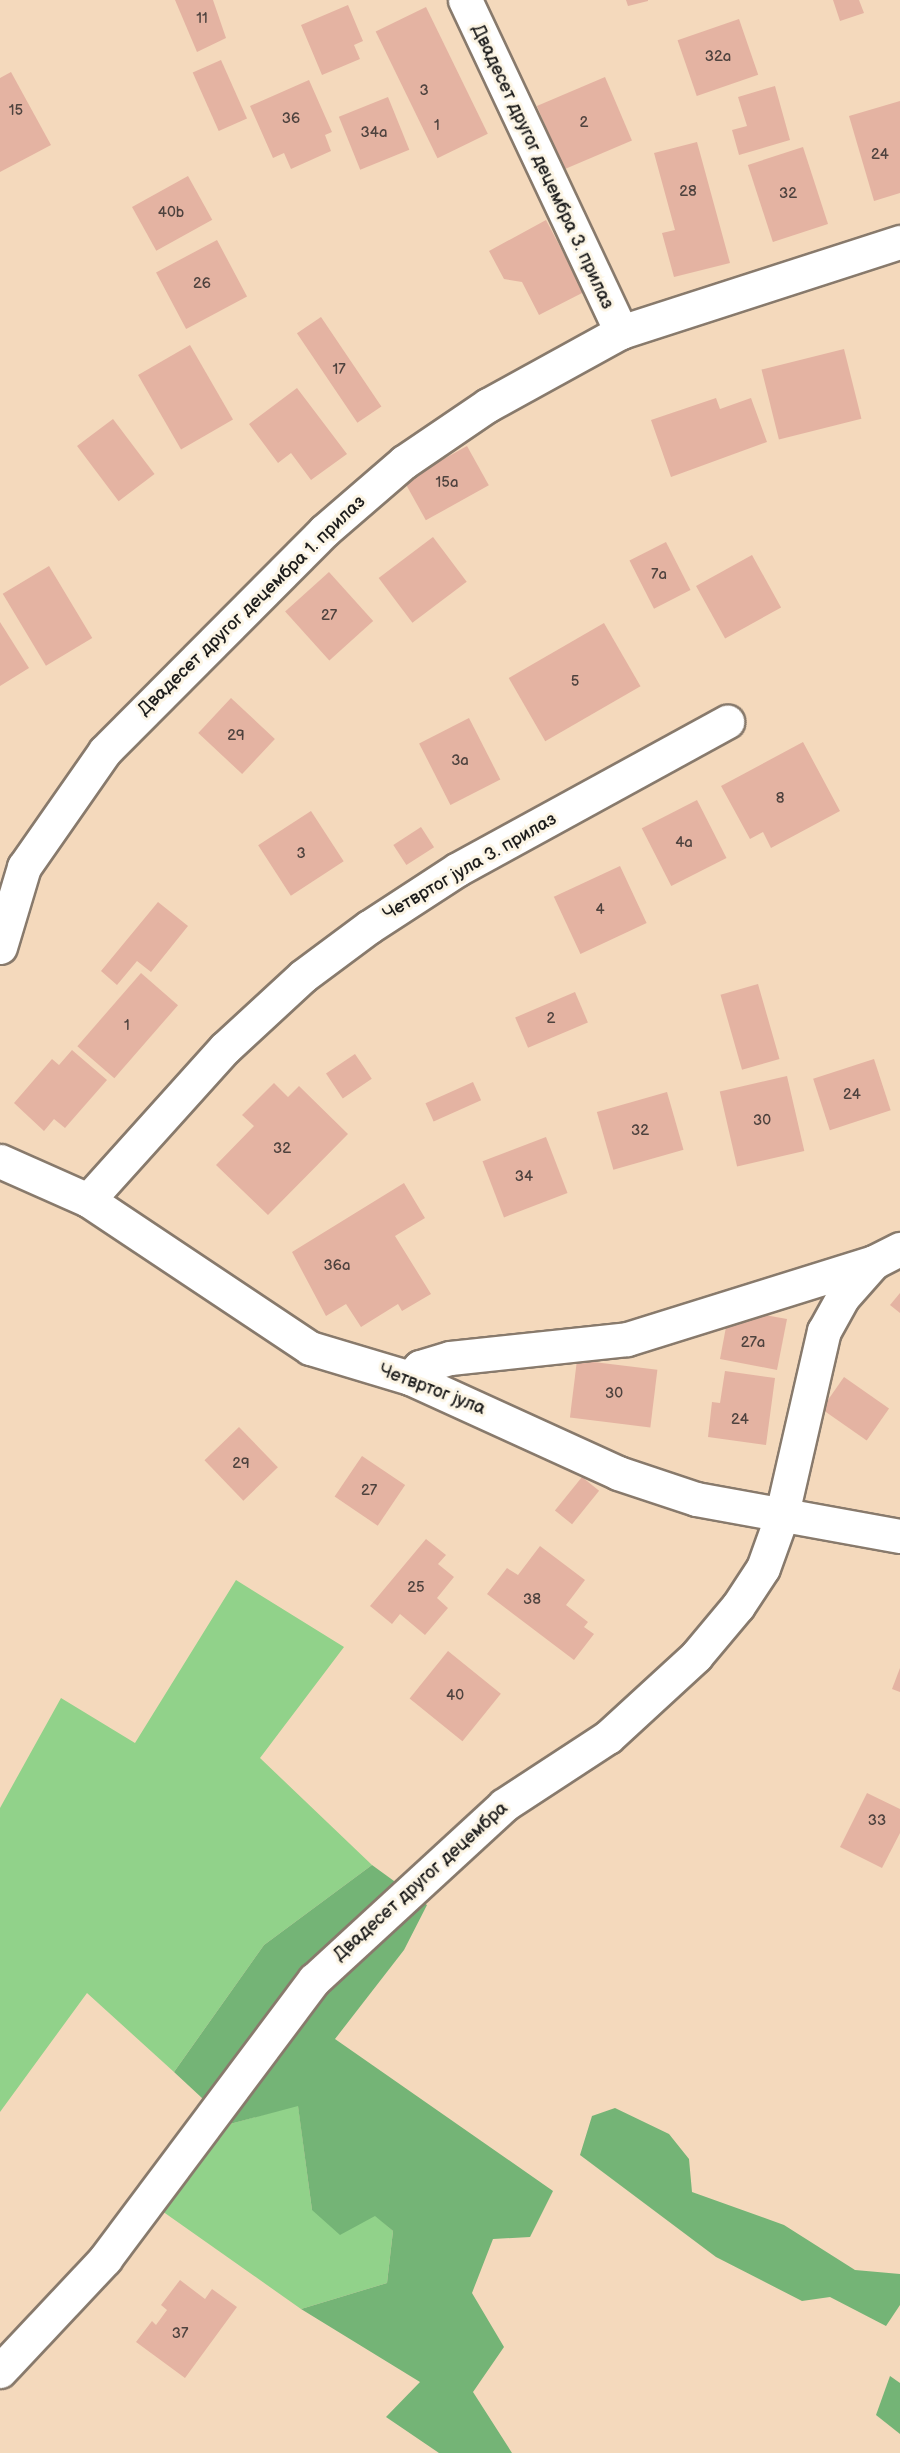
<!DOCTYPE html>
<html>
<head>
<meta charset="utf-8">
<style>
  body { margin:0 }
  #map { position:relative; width:900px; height:2453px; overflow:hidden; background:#f4d9bc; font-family:"Balsamiq Sans",sans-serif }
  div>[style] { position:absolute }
  .green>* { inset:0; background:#91d28a }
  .forest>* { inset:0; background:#74b476 }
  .building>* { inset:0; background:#e4b3a2; transform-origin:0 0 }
  .roads { filter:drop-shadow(2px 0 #887a6c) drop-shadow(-2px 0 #887a6c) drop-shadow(0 2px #887a6c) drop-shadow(0 -2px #887a6c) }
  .street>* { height:33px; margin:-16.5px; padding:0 16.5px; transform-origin:16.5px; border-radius:16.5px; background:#fff }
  span { translate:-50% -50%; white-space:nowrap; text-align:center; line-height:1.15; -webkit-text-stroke:6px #fcf5e5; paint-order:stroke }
  .number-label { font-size:15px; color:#4e423e }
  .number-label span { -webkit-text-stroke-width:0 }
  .street-label { font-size:18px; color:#1c1c1c }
</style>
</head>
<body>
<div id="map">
  <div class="green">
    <div style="clip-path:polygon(236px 1580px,344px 1647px,260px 1758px,372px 1865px,264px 1945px,174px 2072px,87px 1993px,0 2112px,0 1808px,61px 1698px,135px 1743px)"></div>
    <div style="clip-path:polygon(298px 2105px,312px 2210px,375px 2215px,393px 2231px,387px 2283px,301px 2309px,162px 2211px,230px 2124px)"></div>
  </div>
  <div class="forest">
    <div style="clip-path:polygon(372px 1865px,427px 1905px,404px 1950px,335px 2039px,553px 2191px,530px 2237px,493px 2239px,472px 2293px,504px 2347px,473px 2392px,512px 2453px,439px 2453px,386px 2417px,420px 2382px,301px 2309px,387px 2283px,393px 2231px,375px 2216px,340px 2235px,312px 2210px,298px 2106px,230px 2124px,174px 2072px,264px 1945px)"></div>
    <div style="clip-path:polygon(615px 2108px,669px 2134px,689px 2159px,692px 2192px,784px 2225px,855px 2270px,900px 2274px,900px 2305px,886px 2326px,830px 2297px,802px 2301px,716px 2257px,580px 2155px,592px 2116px)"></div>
    <div style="clip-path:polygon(890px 2376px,900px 2383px,900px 2434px,876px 2415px)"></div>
  </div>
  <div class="building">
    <div style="clip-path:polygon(175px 0,213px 0,226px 38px,197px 52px)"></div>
    <div style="clip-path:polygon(626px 0,648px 0,648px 1px,628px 6px)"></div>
    <div style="clip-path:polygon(833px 0,859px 0,864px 13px,840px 21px)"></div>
    <div style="clip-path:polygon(348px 5px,363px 41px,354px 45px,360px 59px,322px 75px,301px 25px)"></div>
    <div style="left:426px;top:7px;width:141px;height:56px;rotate:64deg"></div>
    <div style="left:739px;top:19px;width:59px;height:65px;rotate:71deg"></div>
    <div style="left:221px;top:60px;width:64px;height:31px;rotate:66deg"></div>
    <div style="clip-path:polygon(11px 72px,51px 145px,0 172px,0 78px)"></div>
    <div style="left:605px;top:77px;width:69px;height:74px;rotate:67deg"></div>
    <div style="clip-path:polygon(309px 80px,332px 132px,325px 135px,331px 151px,291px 169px,284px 153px,273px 158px,250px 106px)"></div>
    <div style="clip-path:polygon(775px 86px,790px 140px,739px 155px,732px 130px,747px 126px,738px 97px)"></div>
    <div style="left:388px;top:97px;width:57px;height:53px;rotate:68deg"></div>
    <div style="clip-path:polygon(900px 101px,900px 193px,874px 201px,849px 116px)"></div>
    <div style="clip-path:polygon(697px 142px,730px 263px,674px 277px,662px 233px,675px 230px,654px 153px)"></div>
    <div style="left:803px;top:147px;width:81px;height:58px;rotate:72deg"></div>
    <div style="left:188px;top:176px;width:50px;height:64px;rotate:61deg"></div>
    <div style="clip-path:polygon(546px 220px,584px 292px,539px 315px,522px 282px,504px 279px,489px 251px)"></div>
    <div style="left:217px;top:240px;width:64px;height:69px;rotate:62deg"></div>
    <div style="left:321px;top:317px;width:108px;height:29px;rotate:56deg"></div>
    <div style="left:190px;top:345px;width:86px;height:60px;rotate:60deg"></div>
    <div style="left:844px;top:349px;width:72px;height:85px;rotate:76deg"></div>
    <div style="clip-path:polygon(297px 388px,347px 454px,311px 480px,291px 453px,278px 463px,249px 424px)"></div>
    <div style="clip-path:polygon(716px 398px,720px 409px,751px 398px,767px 442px,671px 477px,651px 420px)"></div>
    <div style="left:113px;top:419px;width:69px;height:45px;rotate:53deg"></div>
    <div style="left:467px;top:446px;width:45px;height:72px;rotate:61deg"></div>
    <div style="left:433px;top:537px;width:56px;height:68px;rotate:53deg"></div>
    <div style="left:666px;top:542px;width:54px;height:41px;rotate:63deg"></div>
    <div style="left:752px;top:555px;width:60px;height:64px;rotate:61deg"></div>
    <div style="left:49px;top:566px;width:84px;height:54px;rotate:59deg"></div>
    <div style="left:329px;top:572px;width:66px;height:59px;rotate:48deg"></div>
    <div style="clip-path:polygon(0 622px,29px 668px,0 686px)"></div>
    <div style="left:604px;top:623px;width:73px;height:110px;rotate:60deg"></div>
    <div style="left:231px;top:698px;width:60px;height:48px;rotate:43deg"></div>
    <div style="left:469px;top:718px;width:69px;height:56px;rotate:63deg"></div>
    <div style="clip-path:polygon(803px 742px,840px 811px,771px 848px,763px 832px,750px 839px,721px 786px)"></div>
    <div style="left:697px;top:800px;width:65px;height:62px;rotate:63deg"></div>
    <div style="left:311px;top:811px;width:60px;height:63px;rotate:57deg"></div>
    <div style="left:421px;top:827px;width:24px;height:33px;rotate:57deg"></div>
    <div style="left:620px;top:866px;width:63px;height:73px;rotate:65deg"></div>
    <div style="clip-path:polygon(158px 902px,188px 926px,151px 972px,137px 961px,117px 985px,101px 971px)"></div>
    <div style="left:141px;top:973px;width:49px;height:97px;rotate:41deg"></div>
    <div style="left:758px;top:984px;width:78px;height:39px;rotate:74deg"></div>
    <div style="left:575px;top:992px;width:33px;height:65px;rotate:67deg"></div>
    <div style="clip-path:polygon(72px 1050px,107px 1080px,65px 1128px,54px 1119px,44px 1131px,14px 1103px,52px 1059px,59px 1065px)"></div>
    <div style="left:355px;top:1054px;width:30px;height:35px;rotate:56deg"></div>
    <div style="left:874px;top:1059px;width:54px;height:64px;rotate:72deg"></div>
    <div style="left:787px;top:1076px;width:77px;height:69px;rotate:77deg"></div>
    <div style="left:473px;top:1082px;width:20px;height:52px;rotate:66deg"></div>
    <div style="clip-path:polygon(274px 1083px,288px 1097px,299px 1086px,348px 1134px,268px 1215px,216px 1165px,254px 1126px,242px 1115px)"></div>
    <div style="left:667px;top:1092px;width:60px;height:73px;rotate:74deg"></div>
    <div style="left:546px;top:1137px;width:60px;height:68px;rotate:69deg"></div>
    <div style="clip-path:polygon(404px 1183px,425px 1218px,395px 1236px,431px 1294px,402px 1311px,398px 1304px,361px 1327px,346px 1304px,326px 1316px,292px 1252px)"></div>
    <div style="clip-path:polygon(900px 1293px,900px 1313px,890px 1305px)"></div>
    <div style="clip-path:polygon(748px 1312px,787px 1319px,777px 1370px,720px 1359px,726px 1327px)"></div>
    <div style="left:577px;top:1360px;width:81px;height:58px;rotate:7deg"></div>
    <div style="clip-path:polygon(725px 1371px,775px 1378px,766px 1445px,708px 1437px,712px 1402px,720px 1403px)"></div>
    <div style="left:844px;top:1377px;width:55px;height:39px;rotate:35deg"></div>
    <div style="left:239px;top:1427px;width:56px;height:48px;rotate:46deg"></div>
    <div style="left:362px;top:1456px;width:52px;height:49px;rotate:34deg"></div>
    <div style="left:582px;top:1477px;width:22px;height:43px;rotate:39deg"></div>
    <div style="clip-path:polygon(426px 1539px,446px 1555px,438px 1564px,454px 1577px,437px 1598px,448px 1608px,425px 1635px,400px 1614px,392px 1624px,370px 1606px)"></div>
    <div style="clip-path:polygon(540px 1546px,585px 1580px,566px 1605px,588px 1622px,584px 1627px,594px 1634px,574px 1660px,487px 1594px,507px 1568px,518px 1575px)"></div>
    <div style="left:448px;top:1651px;width:68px;height:61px;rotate:39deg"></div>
    <div style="clip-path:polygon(900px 1668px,900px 1692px,892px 1689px)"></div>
    <div style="clip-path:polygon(867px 1793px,900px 1809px,900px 1833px,882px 1868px,840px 1847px)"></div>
    <div style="clip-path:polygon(180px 2280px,205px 2299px,212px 2289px,237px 2307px,185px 2378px,136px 2342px,152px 2321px,156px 2325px,167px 2310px,161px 2305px)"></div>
  </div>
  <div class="roads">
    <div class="street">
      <div style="left:465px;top:0;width:367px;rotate:64.8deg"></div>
      <div style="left:0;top:947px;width:84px;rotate:-73.3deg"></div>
      <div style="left:24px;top:867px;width:141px;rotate:-55.1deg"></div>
      <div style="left:105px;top:751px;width:310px;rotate:-45.1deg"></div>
      <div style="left:324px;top:531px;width:106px;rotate:-40.8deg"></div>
      <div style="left:404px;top:462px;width:102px;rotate:-34.2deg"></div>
      <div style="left:488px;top:405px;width:152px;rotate:-28.8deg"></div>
      <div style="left:621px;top:332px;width:293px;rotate:-17.9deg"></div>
      <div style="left:0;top:1161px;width:96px;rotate:23.9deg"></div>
      <div style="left:88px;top:1200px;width:267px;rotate:33.7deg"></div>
      <div style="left:310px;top:1348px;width:104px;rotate:16.7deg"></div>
      <div style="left:410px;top:1378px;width:229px;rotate:24.5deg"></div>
      <div style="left:618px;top:1473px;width:82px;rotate:18.4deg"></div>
      <div style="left:696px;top:1499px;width:207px;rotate:10.3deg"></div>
      <div style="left:88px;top:1200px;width:205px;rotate:-48deg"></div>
      <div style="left:225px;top:1048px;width:106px;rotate:-42.7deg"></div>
      <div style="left:303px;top:976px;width:82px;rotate:-36.6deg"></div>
      <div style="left:369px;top:927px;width:106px;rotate:-33.1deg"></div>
      <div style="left:458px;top:869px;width:307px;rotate:-28.7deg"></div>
      <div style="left:410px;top:1378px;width:15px;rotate:-48deg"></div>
      <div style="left:420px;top:1367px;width:31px;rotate:-17deg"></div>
      <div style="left:450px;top:1358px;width:178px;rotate:-6.1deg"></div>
      <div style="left:627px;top:1339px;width:259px;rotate:-17.3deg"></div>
      <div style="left:0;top:2371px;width:154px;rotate:-46.8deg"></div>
      <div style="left:105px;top:2259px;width:349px;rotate:-53.2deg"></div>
      <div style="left:314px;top:1980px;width:258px;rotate:-42.6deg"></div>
      <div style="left:504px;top:1805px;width:124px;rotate:-33.2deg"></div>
      <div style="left:608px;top:1737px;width:120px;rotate:-42.6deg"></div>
      <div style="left:696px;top:1656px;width:65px;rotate:-50deg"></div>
      <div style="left:738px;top:1606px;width:45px;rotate:-56.7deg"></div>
      <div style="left:763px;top:1568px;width:53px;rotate:-70.2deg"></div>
      <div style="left:781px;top:1518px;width:192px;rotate:-77.1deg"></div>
      <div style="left:824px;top:1331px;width:38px;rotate:-61deg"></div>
      <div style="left:842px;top:1298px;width:48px;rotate:-48.4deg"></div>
      <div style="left:874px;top:1262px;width:29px;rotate:-27deg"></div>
    </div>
  </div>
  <div class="number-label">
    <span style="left:202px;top:19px">11</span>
    <span style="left:718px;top:57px">32a</span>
    <span style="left:424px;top:91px">3</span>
    <span style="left:16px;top:111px">15</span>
    <span style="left:291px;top:119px">36</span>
    <span style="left:584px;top:123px">2</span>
    <span style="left:437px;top:126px">1</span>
    <span style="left:374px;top:133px">34a</span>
    <span style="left:880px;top:155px">24</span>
    <span style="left:688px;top:192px">28</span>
    <span style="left:788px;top:194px">32</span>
    <span style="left:171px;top:213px">40b</span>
    <span style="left:202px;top:284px">26</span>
    <span style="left:339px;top:370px">17</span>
    <span style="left:447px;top:483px">15a</span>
    <span style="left:659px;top:575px">7a</span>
    <span style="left:329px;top:616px">27</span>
    <span style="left:575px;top:682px">5</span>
    <span style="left:236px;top:736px">29</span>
    <span style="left:460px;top:761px">3a</span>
    <span style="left:780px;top:799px">8</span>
    <span style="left:684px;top:843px">4a</span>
    <span style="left:301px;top:854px">3</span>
    <span style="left:600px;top:910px">4</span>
    <span style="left:551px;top:1019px">2</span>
    <span style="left:127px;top:1026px">1</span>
    <span style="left:852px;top:1095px">24</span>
    <span style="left:762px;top:1121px">30</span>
    <span style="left:640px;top:1131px">32</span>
    <span style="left:282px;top:1149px">32</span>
    <span style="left:524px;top:1177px">34</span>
    <span style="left:337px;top:1266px">36a</span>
    <span style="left:753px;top:1343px">27a</span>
    <span style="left:614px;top:1394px">30</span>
    <span style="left:740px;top:1420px">24</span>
    <span style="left:241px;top:1464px">29</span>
    <span style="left:369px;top:1491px">27</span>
    <span style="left:416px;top:1588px">25</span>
    <span style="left:532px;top:1600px">38</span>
    <span style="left:455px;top:1696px">40</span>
    <span style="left:877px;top:1821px">33</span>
    <span style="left:180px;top:2334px">37</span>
  </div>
  <div class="street-label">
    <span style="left:542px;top:167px;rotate:65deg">Двадесет другог децембра 3. прилаз</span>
    <span style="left:252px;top:606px;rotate:-44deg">Двадесет другог децембра 1. прилаз</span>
    <span style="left:470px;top:867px;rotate:-30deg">Четвртог јула 3. прилаз</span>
    <span style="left:432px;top:1390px;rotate:21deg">Четвртог јула</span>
    <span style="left:421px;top:1882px;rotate:-42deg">Двадесет другог децембра</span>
  </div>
</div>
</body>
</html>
